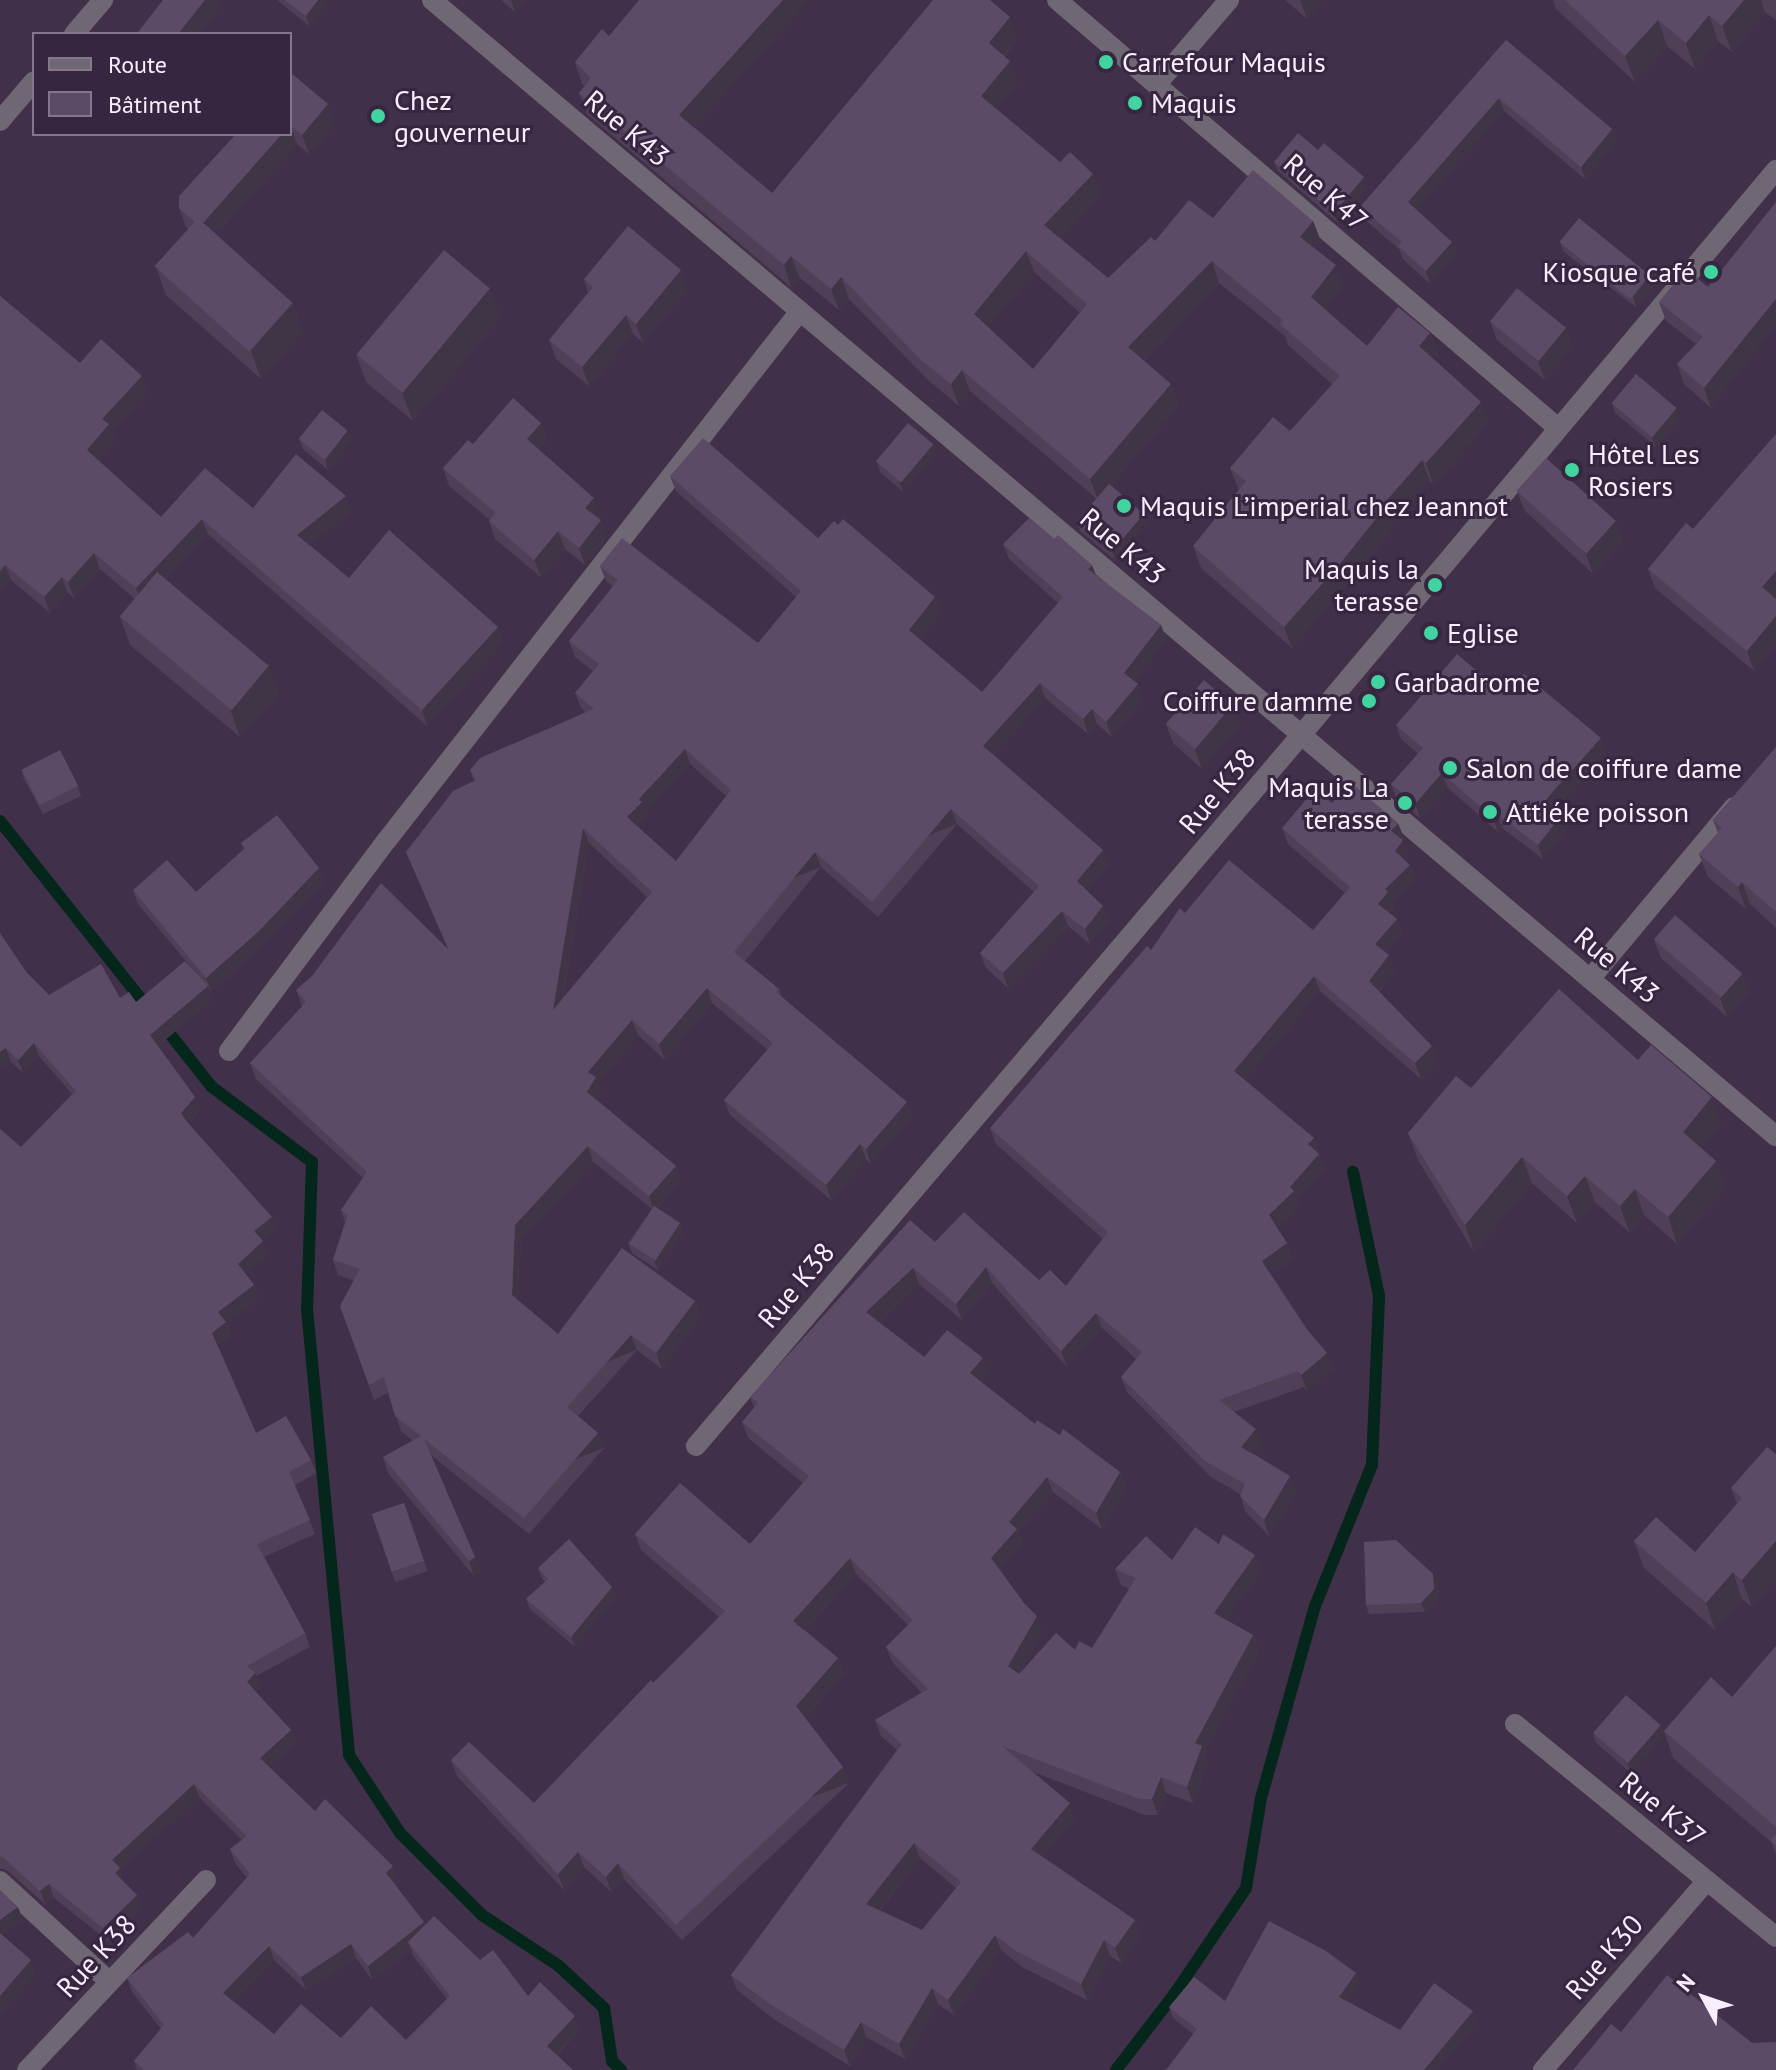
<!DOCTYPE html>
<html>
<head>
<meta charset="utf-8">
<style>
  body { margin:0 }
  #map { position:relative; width:1776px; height:2070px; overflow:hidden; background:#413049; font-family:"PT Sans",sans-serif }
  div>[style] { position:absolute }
  .stream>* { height:12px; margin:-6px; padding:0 6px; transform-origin:6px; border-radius:6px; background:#05261a }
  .minor>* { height:20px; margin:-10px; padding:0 10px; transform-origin:10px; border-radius:10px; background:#6f6774 }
  .wall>* { inset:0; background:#4f4058; transform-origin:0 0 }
  .shaded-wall>* { inset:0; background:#403447; transform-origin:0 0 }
  .building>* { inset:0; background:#5c4b66; transform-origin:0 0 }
  .dots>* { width:22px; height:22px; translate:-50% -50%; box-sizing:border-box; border:4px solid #36263f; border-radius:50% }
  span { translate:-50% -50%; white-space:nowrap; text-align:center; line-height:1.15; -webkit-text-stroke:6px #36263f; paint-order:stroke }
  .poi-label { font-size:28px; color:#f9eefe }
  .left { translate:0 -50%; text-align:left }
  .right { translate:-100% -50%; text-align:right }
  .street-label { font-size:28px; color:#f9eefe }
  .legend { position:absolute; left:32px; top:32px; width:260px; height:104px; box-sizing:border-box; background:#36263f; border:2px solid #84768b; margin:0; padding:10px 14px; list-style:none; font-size:24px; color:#f9eefe }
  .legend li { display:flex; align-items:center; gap:16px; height:40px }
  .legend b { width:40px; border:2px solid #84768b }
  .north { position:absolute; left:1664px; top:1958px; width:80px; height:80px; -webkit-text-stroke:6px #36263f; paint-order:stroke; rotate:310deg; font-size:22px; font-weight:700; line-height:32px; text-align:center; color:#f9eefe }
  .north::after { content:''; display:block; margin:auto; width:28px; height:36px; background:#f9eefe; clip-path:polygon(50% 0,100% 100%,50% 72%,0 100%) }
</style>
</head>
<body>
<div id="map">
  <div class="stream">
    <div style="left:0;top:821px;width:241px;rotate:51.6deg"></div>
    <div style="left:162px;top:1024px;width:80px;rotate:51.6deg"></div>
    <div style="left:212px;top:1087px;width:125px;rotate:36.9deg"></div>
    <div style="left:312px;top:1162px;width:147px;rotate:91.9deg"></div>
    <div style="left:307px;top:1309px;width:448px;rotate:84.6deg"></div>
    <div style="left:349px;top:1755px;width:93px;rotate:56.8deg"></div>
    <div style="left:400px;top:1833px;width:116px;rotate:45deg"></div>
    <div style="left:482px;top:1915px;width:92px;rotate:33.5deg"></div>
    <div style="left:559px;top:1966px;width:62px;rotate:43deg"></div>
    <div style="left:604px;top:2008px;width:54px;rotate:81.4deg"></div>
    <div style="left:612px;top:2061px;width:13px;rotate:45deg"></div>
    <div style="left:1116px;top:2070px;width:97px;rotate:-52.5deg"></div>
    <div style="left:1175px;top:1993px;width:127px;rotate:-55.9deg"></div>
    <div style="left:1246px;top:1888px;width:91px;rotate:-80.5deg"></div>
    <div style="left:1261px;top:1798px;width:199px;rotate:-74.3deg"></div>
    <div style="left:1315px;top:1606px;width:152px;rotate:-68deg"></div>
    <div style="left:1372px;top:1465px;width:169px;rotate:-87.6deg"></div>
    <div style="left:1379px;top:1296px;width:127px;rotate:-101.8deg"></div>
  </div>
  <div class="minor">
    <div style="left:432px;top:0;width:1760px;rotate:40.21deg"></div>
    <div style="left:1057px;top:0;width:659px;rotate:40.51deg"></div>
    <div style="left:74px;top:34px;width:45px;rotate:-49.5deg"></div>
    <div style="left:1157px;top:84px;width:111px;rotate:-49.4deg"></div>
    <div style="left:0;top:121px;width:52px;rotate:-49.6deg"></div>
    <div style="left:1590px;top:979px;width:224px;rotate:-50.1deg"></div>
    <div style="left:229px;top:1051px;width:264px;rotate:-53.2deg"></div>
    <div style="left:387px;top:840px;width:671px;rotate:-52.02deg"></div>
    <div style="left:696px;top:1446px;width:935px;rotate:-49.6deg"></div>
    <div style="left:1302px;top:734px;width:737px;rotate:-49.96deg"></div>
    <div style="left:1515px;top:1724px;width:337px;rotate:39.2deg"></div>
    <div style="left:0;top:1881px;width:149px;rotate:42.6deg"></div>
    <div style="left:27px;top:2070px;width:261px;rotate:-46.7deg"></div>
    <div style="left:1543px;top:2070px;width:250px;rotate:-49.1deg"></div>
  </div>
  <div class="wall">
    <div style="clip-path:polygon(277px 0,329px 0,309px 26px)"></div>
    <div style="clip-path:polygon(501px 0,525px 0,515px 12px)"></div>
    <div style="clip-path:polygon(1285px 0,1323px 0,1307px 19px)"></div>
    <div style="clip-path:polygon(1553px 0,1776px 0,1776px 20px,1765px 12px,1732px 52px,1718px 41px,1695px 69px,1667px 46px,1635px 82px,1556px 9px)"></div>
    <div style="clip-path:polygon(evenodd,609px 36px,695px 128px,772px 193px,1018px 39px,1004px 56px,1010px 61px,1018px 82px,996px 109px,1060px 162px,1093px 174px,1101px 196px,1060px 238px,1108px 278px,1155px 241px,1213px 218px,1313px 221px,1321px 242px,1315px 249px,1344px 287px,1325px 310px,1367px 346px,1430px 333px,1438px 354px,1434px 359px,1481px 402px,1489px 423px,1433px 485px,1430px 481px,1389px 528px,1391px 531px,1346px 586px,1292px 648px,1201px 568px,1193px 546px,1239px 490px,1230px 468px,1290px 431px,1332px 384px,1288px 345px,1285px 336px,1219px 283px,1144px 361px,1179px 405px,1111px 485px,1144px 514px,1148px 523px,1115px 560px,1080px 531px,1077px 521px,1097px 499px,970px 391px,959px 406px,928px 380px,849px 299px,839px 310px,799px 277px,791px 287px,587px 114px,579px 93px,585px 86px,582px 84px,575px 62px,609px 36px,1034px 272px,1080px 313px,1033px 369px,988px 327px,1034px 272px)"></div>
    <div style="clip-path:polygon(1506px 40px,1612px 129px,1617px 142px,1585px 179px,1504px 111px,1416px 210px,1456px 255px,1430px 284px,1403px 259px,1399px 249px,1365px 220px,1360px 207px)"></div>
    <div style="clip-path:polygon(290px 74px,335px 123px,309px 154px,297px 144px,216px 235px,293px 303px,303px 331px,261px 379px,166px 295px,156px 267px,189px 229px,186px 227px,179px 208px)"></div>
    <div style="clip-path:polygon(1274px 162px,1368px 186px,1337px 222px,1278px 171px)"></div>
    <div style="clip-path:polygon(1560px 243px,1654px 285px,1636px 307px,1564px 252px)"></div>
    <div style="clip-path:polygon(584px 279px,688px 289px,643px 343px,633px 334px,589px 386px,556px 359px,549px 340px,588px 293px)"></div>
    <div style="clip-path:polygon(1708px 287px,1711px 408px,1684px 384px,1677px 364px,1696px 344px,1666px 321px,1659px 302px)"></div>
    <div style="clip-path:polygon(0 296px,80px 363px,148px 392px,111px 431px,115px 440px,98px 460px,161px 517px,253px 508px,351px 511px,310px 545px,349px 578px,498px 627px,503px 642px,427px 726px,208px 534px,165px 579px,279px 693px,240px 737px,130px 645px,120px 617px,135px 599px,100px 569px,74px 598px,67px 592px,50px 613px,11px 580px,0 593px)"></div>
    <div style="clip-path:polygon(501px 317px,413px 421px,366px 382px,356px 354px)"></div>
    <div style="clip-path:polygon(1490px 321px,1573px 346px,1545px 380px,1497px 340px)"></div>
    <div style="clip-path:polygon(1612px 404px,1680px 418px,1656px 447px,1615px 413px)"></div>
    <div style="clip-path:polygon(541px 423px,547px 440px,539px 450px,601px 515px,598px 518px,601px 520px,607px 537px,585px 565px,565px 549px,541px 577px,495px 539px,489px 521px,490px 520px,449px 486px,443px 468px,473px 444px)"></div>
    <div style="clip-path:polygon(1776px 434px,1776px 644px,1754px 671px,1655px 588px,1648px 569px,1693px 529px)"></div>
    <div style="clip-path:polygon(299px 439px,352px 440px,328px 470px,303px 449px)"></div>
    <div style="clip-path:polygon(933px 444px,937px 454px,903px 492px,880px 472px,877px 462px)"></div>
    <div style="clip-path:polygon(evenodd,670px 476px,818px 538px,941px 612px,919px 639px,982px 692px,1058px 603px,1009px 559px,1003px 544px,1096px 576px,1161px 625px,1166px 640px,1135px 681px,1143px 699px,1112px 737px,1097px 724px,1088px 734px,1045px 698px,994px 755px,1103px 850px,1109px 865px,1087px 891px,1103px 906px,1109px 921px,1090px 944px,1068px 926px,1008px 988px,986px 968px,980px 953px,1034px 892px,957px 824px,878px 917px,821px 867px,745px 961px,779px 989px,782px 997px,912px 1117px,871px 1164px,866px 1159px,831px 1200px,730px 1115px,724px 1100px,768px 1050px,712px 1003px,665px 1060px,638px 1035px,598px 1083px,601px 1092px,597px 1100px,676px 1166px,681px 1181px,657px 1208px,680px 1223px,683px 1233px,658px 1270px,632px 1253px,628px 1243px,652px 1209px,593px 1162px,521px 1240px,518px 1300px,558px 1334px,695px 1301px,700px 1317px,662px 1369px,637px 1350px,578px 1416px,598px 1433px,604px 1448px,529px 1534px,431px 1455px,481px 1572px,474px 1576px,388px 1473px,383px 1457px,413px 1441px,401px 1431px,388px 1393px,374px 1400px,340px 1306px,354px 1281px,338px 1275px,333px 1260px,345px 1222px,341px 1210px,363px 1178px,256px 1079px,250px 1063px,302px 1006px,296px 990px,447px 947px,406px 852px,474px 781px,470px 770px,585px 712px,581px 708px,575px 693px,593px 671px,575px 657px,569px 641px,613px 587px,606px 581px,600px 566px,758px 643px,796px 597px,676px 491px,670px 476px,690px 764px,726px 796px,676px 861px,638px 827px,648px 817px,646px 812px,690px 764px,670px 476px,589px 843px,647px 897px,563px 998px,589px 843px)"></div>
    <div style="clip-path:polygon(1517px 491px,1623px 540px,1593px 574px,1524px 510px)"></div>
    <div style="clip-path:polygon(1506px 696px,1606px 753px,1554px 811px,1565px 831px,1543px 859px,1502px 828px,1498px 832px,1447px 787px,1420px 818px,1396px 798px,1391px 784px,1418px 754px,1401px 739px,1396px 725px)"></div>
    <div style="clip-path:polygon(1166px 724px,1240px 724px,1202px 769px,1173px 743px)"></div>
    <div style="clip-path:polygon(1776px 747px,1776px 928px,1750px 904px,1746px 909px,1708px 877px,1699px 854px,1718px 833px,1713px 820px)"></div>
    <div style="clip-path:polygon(21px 769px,78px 786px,81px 796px,43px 814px,24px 779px)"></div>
    <div style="clip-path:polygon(evenodd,1332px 803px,1404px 838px,1402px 840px,1408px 856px,1405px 860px,1416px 880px,1392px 904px,1394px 908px,1389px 913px,1397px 919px,1402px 935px,1386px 953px,1389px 955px,1394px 971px,1379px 992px,1437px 1062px,1421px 1079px,1320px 991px,1245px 1080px,1314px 1138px,1324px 1170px,1297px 1200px,1300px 1207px,1277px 1228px,1287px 1243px,1292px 1259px,1271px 1274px,1333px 1368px,1307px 1391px,1304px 1387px,1234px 1412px,1262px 1445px,1254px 1454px,1290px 1476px,1296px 1492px,1269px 1536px,1245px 1511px,1240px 1494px,1211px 1477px,1127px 1392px,1121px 1377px,1136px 1359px,1102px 1328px,1067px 1367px,992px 1283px,962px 1320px,919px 1284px,879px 1322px,924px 1357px,989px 1374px,981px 1382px,1035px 1424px,1120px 1472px,1126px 1487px,1102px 1529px,1053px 1492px,1018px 1533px,1023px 1545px,1000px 1570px,1043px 1632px,1019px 1674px,1075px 1650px,1092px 1648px,1129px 1589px,1121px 1585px,1115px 1569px,1172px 1560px,1219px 1544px,1261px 1571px,1226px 1620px,1253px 1635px,1259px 1651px,1204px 1753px,1208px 1762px,1193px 1803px,1166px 1793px,1158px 1815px,1145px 1815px,1031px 1771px,1075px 1819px,1043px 1857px,1135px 1920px,1140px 1936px,1121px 1963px,1110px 1956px,1087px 2000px,1022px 1967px,1001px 1950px,954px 2015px,938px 2004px,905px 2059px,866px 2037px,850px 2066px,775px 2020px,737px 1990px,731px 1975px,897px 1750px,881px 1736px,875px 1720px,922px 1693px,892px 1662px,886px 1647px,908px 1625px,856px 1574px,805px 1630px,838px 1658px,844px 1674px,805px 1718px,843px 1767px,849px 1783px,682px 1940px,624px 1879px,611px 1892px,584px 1867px,564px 1890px,457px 1776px,451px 1760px,534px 1803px,719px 1617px,641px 1550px,635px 1534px,750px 1544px,803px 1483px,748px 1438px,742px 1422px,754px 1408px,750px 1397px,935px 1242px,1039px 1280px,1066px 1286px,1103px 1239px,996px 1144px,990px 1128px,1185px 913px,1313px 930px,1345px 893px,1288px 844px,1282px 828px,1332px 803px,920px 1858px,956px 1888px,922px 1930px,880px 1910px,920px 1858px)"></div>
    <div style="clip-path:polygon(evenodd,241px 843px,324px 883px,264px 945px,211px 992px,208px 988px,212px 1000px,158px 1046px,195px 1097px,200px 1110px,189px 1124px,277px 1230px,263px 1241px,268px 1255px,246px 1274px,254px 1285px,259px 1298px,227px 1323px,231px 1335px,218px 1346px,256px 1433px,311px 1460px,316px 1473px,295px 1485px,315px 1534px,264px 1557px,305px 1633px,310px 1647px,256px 1676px,260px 1687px,255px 1692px,291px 1730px,296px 1743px,269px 1767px,315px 1811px,398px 1879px,394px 1884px,425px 1925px,480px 1960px,528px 1996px,580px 2029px,557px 2055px,573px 2070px,137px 2070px,134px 2061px,161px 2029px,132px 1992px,127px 1978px,193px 1938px,247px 1878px,235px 1863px,230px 1849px,242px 1840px,199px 1797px,120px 1870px,124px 1882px,142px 1908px,108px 1941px,54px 1898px,45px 1904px,8px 1871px,2px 1868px,0 1869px,0 1129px,21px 1147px,72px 1094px,39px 1056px,23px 1073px,11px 1062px,0 1069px,27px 973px,49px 995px,120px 998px,136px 1002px,196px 973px,138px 904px,133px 890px,196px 892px,244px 850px,241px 843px,411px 1949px,413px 1956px,447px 1999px,406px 2040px,274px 2034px,233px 2001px,274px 1960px,306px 1990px,356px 1958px,372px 1980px,411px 1949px)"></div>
    <div style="clip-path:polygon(1654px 939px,1742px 974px,1749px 993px,1727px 1017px,1661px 958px)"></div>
    <div style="clip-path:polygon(1638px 1060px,1722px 1124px,1701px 1148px,1716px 1161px,1725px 1188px,1677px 1244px,1644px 1215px,1630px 1233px,1595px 1202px,1577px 1223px,1532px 1183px,1474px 1252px,1418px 1160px,1408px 1133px,1471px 1088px)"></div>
    <div style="clip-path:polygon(1776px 1454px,1776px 1579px,1752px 1607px,1742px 1599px,1715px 1630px,1644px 1568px,1634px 1541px,1695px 1552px,1737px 1504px,1731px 1488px)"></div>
    <div style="left:404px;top:1503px;width:72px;height:34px;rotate:71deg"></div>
    <div style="clip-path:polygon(538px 1568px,612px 1587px,616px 1597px,574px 1646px,530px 1609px,526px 1599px,545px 1582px,541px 1577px)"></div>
    <div style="clip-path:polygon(1437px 1584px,1438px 1598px,1425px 1612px,1369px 1614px,1366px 1605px)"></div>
    <div style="clip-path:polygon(1776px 1646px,1776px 1854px,1771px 1842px,1673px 1758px,1664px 1731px,1732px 1697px)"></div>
    <div style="clip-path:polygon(1661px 1725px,1665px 1735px,1631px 1773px,1596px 1743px,1593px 1733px)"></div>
    <div style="clip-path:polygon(1356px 1973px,1360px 1983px,1347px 2001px,1400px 2030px,1473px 2011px,1477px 2022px,1437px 2070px,1193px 2034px,1173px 2018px,1169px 2007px,1225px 2001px)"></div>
  </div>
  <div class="shaded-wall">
    <div style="clip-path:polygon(205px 0,218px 0,221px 8px,200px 34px,178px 34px)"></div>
    <div style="clip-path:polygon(318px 0,329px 0,309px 26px,306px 16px)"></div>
    <div style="clip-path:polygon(511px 0,525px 0,515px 12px)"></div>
    <div style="clip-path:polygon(783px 0,810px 0,687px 136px,679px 115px)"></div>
    <div style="clip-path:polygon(1300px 0,1323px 0,1307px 19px)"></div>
    <div style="clip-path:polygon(1744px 0,1761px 0,1765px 12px,1732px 52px,1722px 26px)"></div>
    <div style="clip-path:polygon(1709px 15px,1718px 41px,1695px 69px,1686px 43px)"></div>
    <div style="clip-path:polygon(1010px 17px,1018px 39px,996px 64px,989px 43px)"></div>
    <div style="clip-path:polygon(1658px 20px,1667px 46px,1635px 82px,1625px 56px)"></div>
    <div style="clip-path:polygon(1010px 61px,1018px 82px,989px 117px,981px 96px)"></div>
    <div style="clip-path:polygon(1499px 98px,1504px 111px,1412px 215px,1408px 202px)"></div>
    <div style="clip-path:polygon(328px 104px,335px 123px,309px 154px,302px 135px)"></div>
    <div style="clip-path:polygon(290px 125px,297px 144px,207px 245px,200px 226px,282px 134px,290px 134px)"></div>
    <div style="clip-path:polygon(1612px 129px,1617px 142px,1585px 179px,1581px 167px)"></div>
    <div style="clip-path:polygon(1093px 174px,1101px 196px,1052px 246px,1044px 225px)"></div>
    <div style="clip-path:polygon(1364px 177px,1368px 186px,1337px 222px,1334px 213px)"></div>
    <div style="clip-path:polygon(1313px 221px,1321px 242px,1308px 258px,1300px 237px)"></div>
    <div style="clip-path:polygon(1452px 242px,1456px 255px,1430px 284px,1426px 271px)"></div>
    <div style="clip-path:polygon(1026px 251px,1034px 272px,982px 335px,974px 314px)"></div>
    <div style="clip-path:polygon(791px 256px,799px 277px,791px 287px,784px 265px)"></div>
    <div style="clip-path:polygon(1212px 261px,1219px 283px,1136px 369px,1128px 347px)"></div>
    <div style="clip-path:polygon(1336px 265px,1344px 287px,1319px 318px,1311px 297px)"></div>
    <div style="clip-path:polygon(681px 270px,688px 289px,643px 343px,636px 324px)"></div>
    <div style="clip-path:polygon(1650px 275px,1654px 285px,1636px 307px,1633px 297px)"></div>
    <div style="clip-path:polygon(841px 277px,849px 299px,839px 310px,831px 289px)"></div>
    <div style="clip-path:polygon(490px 289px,501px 317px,413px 421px,402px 393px)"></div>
    <div style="clip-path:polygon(1776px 299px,1776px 327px,1711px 408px,1704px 388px)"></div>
    <div style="clip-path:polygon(293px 303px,303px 331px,261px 379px,251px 351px)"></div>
    <div style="clip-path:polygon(626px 315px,633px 334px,589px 386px,582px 367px)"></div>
    <div style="clip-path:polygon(1566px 327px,1573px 346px,1545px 380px,1538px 361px)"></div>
    <div style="clip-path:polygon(1430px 333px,1438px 354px,1427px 368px,1419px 346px)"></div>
    <div style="clip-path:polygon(962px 370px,970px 391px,959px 406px,951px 384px)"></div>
    <div style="clip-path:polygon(142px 376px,148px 392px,111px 431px,115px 440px,93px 466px,87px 450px,102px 419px)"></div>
    <div style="clip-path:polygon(1171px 384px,1179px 405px,1098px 500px,1090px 479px)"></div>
    <div style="clip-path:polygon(1481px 402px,1489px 423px,1433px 485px,1426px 463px)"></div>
    <div style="clip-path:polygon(1677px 408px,1680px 418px,1656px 447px,1652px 438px)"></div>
    <div style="clip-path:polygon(541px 423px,547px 440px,533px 457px,527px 439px)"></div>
    <div style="clip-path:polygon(348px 431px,352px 440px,328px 470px,325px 460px)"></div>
    <div style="clip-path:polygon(933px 444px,937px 454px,903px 492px,899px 482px)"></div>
    <div style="clip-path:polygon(1422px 460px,1430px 481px,1389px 528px,1391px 531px,1346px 586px,1292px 648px,1284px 627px,1380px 508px)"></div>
    <div style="clip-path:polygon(346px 496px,351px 511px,303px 551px,297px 535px)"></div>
    <div style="clip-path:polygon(594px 498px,601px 515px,592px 525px,585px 508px)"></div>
    <div style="clip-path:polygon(1144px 514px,1148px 523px,1115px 560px,1112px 551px)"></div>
    <div style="clip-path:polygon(202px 519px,208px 534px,142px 604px,136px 588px)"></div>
    <div style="clip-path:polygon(601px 520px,607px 537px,585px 565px,579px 548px)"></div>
    <div style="clip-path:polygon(1616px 521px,1623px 540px,1593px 574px,1586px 554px)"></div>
    <div style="clip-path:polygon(558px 531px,565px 549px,541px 577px,534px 560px)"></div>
    <div style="clip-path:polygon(94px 553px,100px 569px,74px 598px,68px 582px)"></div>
    <div style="clip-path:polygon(5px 565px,11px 580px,0 593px,0 571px)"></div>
    <div style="clip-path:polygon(1092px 565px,1098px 580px,1088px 569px)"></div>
    <div style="clip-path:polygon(1776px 571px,1776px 599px,1762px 587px)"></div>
    <div style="clip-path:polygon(62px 577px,67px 592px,50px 613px,44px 597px)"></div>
    <div style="clip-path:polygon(935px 597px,941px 612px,914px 645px,909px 630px)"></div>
    <div style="clip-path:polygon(1776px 616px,1776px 644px,1754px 671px,1747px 651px)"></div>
    <div style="clip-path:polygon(1161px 625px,1166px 640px,1130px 688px,1124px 673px)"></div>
    <div style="clip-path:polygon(498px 627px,503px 642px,427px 726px,422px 710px)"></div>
    <div style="clip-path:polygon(269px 665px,279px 693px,240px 737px,230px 709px)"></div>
    <div style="clip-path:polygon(1040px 683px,1045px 698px,989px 761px,983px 746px)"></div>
    <div style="clip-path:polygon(1138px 684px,1143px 699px,1112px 737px,1106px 722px)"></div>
    <div style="clip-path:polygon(1233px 705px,1240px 724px,1202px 769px,1195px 750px)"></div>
    <div style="clip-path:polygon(1092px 709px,1097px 724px,1088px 734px,1083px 719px)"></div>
    <div style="clip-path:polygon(1601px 738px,1606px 753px,1553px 812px,1545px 804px,1548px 797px)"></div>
    <div style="clip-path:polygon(685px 749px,690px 764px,646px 812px,648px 817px,633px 833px,627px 817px,639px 799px)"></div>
    <div style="clip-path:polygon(1442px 773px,1447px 787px,1420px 818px,1415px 804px)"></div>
    <div style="left:951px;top:809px;width:16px;height:122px;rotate:68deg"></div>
    <div style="clip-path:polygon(1497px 814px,1502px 828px,1498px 832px,1493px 818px)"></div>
    <div style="clip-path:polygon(1560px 817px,1565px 831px,1543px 859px,1538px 845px)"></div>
    <div style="clip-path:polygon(1398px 823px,1404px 838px,1397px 846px,1391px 831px)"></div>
    <div style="clip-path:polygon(583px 828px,589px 843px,558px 1025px,553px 1010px)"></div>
    <div style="clip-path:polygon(1403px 840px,1408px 856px,1401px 867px,1395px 851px)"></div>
    <div style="clip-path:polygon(1103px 850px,1109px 865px,1082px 897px,1077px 881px)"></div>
    <div style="left:815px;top:852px;width:16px;height:129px;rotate:68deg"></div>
    <div style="clip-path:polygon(1410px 865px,1416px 880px,1392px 904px,1394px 908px,1383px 920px,1378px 904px,1385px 889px)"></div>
    <div style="clip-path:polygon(319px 868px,324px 883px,264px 945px,211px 992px,206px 978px)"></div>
    <div style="clip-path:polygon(1742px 882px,1750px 904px,1746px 909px,1738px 887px)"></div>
    <div style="clip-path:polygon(1103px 906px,1109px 921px,1090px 944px,1085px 929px)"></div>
    <div style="clip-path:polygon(1062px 911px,1068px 926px,1008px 988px,1003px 973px)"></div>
    <div style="clip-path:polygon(1397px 919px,1402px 935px,1381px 959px,1375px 944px)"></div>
    <div style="clip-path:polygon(1389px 955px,1394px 971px,1375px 997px,1369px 981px)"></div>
    <div style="clip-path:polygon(1742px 974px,1749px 993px,1727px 1017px,1720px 998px)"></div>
    <div style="clip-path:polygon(1314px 976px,1320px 991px,1240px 1087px,1234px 1071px)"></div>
    <div style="clip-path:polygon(208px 986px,212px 1000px,154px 1049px,150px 1035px)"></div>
    <div style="clip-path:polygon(707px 988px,712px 1003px,665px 1060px,659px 1044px)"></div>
    <div style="clip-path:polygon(632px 1020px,638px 1035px,598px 1083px,601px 1092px,592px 1107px,587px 1092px,588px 1072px)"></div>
    <div style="clip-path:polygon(34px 1043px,39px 1056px,23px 1073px,18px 1060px)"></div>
    <div style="clip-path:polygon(1432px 1046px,1437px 1062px,1421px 1079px,1415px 1063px)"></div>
    <div style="clip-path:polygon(6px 1048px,11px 1062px,0 1069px,0 1052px)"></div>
    <div style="clip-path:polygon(195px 1097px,200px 1110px,186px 1127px,181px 1113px)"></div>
    <div style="clip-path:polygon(1712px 1097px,1722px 1124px,1692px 1159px,1683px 1132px)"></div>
    <div style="clip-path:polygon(907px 1102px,912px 1117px,871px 1164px,866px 1149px)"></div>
    <div style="clip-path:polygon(1314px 1138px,1324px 1170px,1297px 1200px,1300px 1207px,1274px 1231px,1269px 1215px,1290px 1187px,1308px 1144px)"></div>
    <div style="clip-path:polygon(860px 1144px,866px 1159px,831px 1200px,826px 1185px)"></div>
    <div style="clip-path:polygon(588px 1146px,593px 1162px,521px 1240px,518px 1310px,512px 1295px,515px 1225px)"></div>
    <div style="clip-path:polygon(1522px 1157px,1532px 1183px,1474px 1252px,1465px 1225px)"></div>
    <div style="clip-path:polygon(1716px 1161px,1725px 1188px,1677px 1244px,1668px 1217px)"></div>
    <div style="clip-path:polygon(676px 1166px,681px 1181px,654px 1211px,649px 1196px)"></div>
    <div style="clip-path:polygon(1585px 1176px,1595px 1202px,1577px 1223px,1567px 1196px)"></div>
    <div style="clip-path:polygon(1635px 1189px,1644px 1215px,1630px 1233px,1620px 1206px)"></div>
    <div style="clip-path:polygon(272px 1217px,277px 1230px,259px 1245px,254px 1231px)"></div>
    <div style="clip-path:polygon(680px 1223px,683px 1233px,658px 1270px,654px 1261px)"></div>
    <div style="clip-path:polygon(263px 1241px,268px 1255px,243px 1277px,238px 1264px)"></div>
    <div style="clip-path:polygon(1287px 1243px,1292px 1259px,1268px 1276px,1262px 1261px)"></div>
    <div style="clip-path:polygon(986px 1267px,992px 1283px,962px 1320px,956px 1304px)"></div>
    <div style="clip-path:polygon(913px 1268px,919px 1284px,872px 1328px,866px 1312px)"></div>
    <div style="clip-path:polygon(254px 1285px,259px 1298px,227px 1323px,231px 1335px,217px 1347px,212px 1333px,218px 1312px)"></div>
    <div style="clip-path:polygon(695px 1301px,700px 1317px,662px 1369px,656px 1353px)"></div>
    <div style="clip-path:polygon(1096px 1313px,1102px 1328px,1067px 1367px,1061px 1351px)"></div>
    <div style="left:631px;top:1335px;width:16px;height:96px;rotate:68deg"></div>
    <div style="clip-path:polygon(1327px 1353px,1333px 1368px,1307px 1391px,1301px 1375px)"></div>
    <div style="clip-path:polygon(983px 1358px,989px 1374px,976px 1388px,970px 1373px)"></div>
    <div style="clip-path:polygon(1256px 1429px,1262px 1445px,1247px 1463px,1241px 1447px)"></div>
    <div style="left:598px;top:1433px;width:16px;height:113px;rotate:68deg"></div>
    <div style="clip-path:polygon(1120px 1472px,1126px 1487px,1102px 1529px,1096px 1513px)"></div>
    <div style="clip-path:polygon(1290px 1476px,1296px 1492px,1269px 1536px,1264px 1520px)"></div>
    <div style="clip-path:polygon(1047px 1477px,1053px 1492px,1018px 1533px,1023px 1545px,997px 1574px,991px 1558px,1009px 1522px)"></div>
    <div style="clip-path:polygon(1776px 1541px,1776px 1579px,1752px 1607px,1742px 1580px)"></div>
    <div style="clip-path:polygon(1255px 1555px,1261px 1571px,1220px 1629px,1214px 1613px)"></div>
    <div style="clip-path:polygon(475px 1557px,481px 1572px,474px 1576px,469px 1561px)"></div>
    <div style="clip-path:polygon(850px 1558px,856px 1574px,799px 1636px,793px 1621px)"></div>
    <div style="clip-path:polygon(1733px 1572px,1742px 1599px,1715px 1630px,1706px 1603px)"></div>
    <div style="clip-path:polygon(1433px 1574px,1437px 1584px,1438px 1598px,1425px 1612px,1421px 1603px)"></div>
    <div style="clip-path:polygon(612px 1587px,616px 1597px,574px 1646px,571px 1637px)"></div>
    <div style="clip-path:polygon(1037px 1616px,1043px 1632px,1014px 1682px,1008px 1666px)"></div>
    <div style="clip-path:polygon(1253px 1635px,1259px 1651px,1204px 1753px,1208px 1762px,1193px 1803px,1187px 1787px,1195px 1743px)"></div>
    <div style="clip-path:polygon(838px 1658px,844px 1674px,802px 1721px,796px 1706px)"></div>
    <div style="clip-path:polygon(255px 1673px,260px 1687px,251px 1696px,247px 1682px)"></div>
    <div style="clip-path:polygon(1661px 1725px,1665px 1735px,1631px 1773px,1627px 1763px)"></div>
    <div style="clip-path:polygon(291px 1730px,296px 1743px,265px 1772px,260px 1758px)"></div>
    <div style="left:843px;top:1767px;width:17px;height:230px;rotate:69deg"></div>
    <div style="clip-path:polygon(1161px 1777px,1166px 1793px,1158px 1815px,1152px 1799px)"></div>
    <div style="clip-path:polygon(194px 1784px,199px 1797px,120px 1870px,125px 1882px,120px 1886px,112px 1860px)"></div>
    <div style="clip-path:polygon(1070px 1803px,1075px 1819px,1037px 1865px,1031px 1849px)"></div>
    <div style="clip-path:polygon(914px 1843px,920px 1858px,872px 1919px,866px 1904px)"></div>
    <div style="clip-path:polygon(578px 1852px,584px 1867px,564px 1890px,558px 1874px)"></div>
    <div style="clip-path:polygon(618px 1863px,624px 1879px,611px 1892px,606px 1877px)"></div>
    <div style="clip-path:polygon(393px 1866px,398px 1879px,391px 1887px,386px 1873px)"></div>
    <div style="clip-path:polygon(49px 1884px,54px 1898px,45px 1904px,40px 1891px)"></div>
    <div style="clip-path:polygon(137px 1895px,142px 1908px,108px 1941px,103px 1928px)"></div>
    <div style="clip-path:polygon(18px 1907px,23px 1920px,0 1937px,0 1920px)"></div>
    <div style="clip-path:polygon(1135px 1920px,1140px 1936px,1121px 1963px,1115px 1948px)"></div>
    <div style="clip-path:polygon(424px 1922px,428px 1936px,408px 1942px,411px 1949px,372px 1980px,368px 1966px)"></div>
    <div style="clip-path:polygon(995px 1935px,1001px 1950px,954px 2015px,948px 2000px)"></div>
    <div style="clip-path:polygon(1104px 1940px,1110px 1956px,1087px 2000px,1081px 1984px)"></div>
    <div style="clip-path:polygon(351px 1944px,356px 1958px,306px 1990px,301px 1977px)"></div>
    <div style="clip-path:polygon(269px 1946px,274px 1960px,228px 2006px,223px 1993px)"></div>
    <div style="clip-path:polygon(31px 1960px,36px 1974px,0 2015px,0 1996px)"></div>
    <div style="clip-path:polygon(1356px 1973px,1360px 1983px,1343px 2008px,1339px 1997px)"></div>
    <div style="clip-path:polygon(932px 1988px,938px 2004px,905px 2059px,899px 2044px)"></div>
    <div style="clip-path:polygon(1473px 2011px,1477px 2022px,1437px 2070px,1424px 2070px)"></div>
    <div style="clip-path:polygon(575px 2016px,580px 2029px,552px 2059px,547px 2046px)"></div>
    <div style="clip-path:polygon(861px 2022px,866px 2037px,850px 2066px,844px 2050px)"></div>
  </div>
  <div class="building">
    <div style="clip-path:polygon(163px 0,205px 0,178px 34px,139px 34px,138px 32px)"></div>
    <div style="clip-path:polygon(285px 0,318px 0,306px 16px)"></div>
    <div style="clip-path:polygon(evenodd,639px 0,783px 0,679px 115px,772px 193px,933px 0,990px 0,1010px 17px,989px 43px,1010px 61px,981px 96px,1060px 162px,1070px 152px,1093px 174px,1044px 225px,1108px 278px,1151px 237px,1155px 241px,1189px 200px,1213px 218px,1253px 170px,1313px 221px,1300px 237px,1336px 265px,1311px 297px,1367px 346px,1398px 307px,1430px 333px,1419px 346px,1481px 402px,1426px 463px,1422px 460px,1380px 508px,1383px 510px,1339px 565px,1284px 627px,1193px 546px,1246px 481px,1230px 468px,1273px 417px,1290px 431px,1340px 376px,1280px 324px,1283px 320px,1212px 261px,1128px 347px,1171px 384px,1090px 479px,962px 370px,951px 384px,920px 359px,841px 277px,831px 289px,791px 256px,784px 265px,579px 93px,591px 78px,575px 62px,602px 29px,609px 36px,639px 0,1026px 251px,1087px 304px,1033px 369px,974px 314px,1026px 251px)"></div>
    <div style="clip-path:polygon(1565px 0,1744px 0,1722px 26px,1709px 15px,1686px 43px,1658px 20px,1625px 56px)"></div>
    <div style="clip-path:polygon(1506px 40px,1612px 129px,1581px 167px,1499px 98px,1408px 202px,1452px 242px,1426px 271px,1398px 246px,1402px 242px,1360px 207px)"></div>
    <div style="clip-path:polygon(291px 73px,328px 104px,302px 135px,290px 125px)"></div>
    <div style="clip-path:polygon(1298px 133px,1318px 150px,1324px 143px,1364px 177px,1334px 213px,1274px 162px)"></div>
    <div style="clip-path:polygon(236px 134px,282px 134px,203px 223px,198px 218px,195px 222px,179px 208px,179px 196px)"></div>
    <div style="clip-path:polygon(1776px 202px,1776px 299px,1704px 388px,1677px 364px,1703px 337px,1659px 302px,1686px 269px,1708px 287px)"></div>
    <div style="left:198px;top:218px;width:127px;height:65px;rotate:42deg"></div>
    <div style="left:1579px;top:218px;width:91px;height:31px;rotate:39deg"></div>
    <div style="clip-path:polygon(628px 226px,681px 270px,636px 324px,626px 315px,582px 367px,549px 340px,593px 287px,584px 279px)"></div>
    <div style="left:444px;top:250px;width:60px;height:136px;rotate:40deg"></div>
    <div style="left:1517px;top:288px;width:63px;height:43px;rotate:39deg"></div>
    <div style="clip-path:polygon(0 296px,80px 363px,101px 339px,142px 376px,102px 419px,109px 424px,87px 450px,161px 517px,205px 468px,253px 508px,296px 454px,346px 496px,297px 535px,349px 578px,389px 530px,498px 627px,422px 710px,202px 519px,136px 588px,94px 553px,68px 582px,62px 577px,44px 597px,5px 565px,0 571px)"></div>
    <div style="left:1636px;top:374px;width:53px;height:38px;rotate:40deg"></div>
    <div style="clip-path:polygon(513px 398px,541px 423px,527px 439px,594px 498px,585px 508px,601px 520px,579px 548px,558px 531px,534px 560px,489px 521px,496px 513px,443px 468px,468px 440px,473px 444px)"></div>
    <div style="left:322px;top:410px;width:33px;height:37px;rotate:39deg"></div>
    <div style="left:908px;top:423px;width:33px;height:50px;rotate:40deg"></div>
    <div style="clip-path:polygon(1776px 434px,1776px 571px,1762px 587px,1776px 599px,1776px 616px,1747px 651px,1648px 569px,1686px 523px,1693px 529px)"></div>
    <div style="clip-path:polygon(evenodd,703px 438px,818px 538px,834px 521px,838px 525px,843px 519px,935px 597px,909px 630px,982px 692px,1063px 597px,1003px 544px,1029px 518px,1054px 539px,1058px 535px,1092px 565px,1088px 569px,1161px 625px,1124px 673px,1138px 684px,1106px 722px,1092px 709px,1083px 719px,1040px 683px,983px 746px,1103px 850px,1077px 881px,1103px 906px,1085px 929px,1062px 911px,1003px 973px,980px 953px,1039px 886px,951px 809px,872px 902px,815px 852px,734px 952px,779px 989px,776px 992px,907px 1102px,866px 1149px,860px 1144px,826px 1185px,724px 1100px,773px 1043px,707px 988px,659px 1044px,632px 1020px,588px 1072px,596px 1077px,587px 1092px,676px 1166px,649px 1196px,588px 1146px,515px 1225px,512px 1295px,558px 1334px,622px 1248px,695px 1301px,656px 1353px,631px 1335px,567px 1407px,598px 1433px,524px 1518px,424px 1439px,475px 1557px,469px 1561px,383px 1457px,421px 1436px,395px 1416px,384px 1377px,369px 1385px,340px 1306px,360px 1269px,333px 1260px,348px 1215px,341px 1210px,367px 1172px,250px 1063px,306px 1002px,296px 990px,312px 976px,381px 883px,449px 950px,406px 852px,453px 791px,476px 780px,470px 770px,480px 758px,594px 709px,575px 693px,599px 664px,569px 641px,618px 580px,600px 566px,622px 538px,758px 643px,801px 591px,670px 476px,703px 438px,685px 749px,731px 790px,676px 861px,627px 817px,642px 802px,639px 799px,685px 749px,703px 438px,583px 828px,652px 892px,553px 1010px,583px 828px)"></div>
    <div style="left:1546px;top:458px;width:94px;height:44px;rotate:42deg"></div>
    <div style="left:1109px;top:484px;width:46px;height:49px;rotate:41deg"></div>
    <div style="left:157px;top:572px;width:146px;height:58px;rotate:40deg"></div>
    <div style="clip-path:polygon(1457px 654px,1506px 696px,1524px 674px,1601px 738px,1548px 797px,1545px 804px,1560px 817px,1538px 845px,1497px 814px,1493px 818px,1442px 773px,1415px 804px,1391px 784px,1423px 748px,1396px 725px)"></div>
    <div style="left:1204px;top:680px;width:38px;height:58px;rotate:41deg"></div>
    <div style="clip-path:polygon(1776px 747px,1776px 912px,1742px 882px,1738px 887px,1699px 854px,1722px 828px,1713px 820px)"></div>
    <div style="left:60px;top:750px;width:40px;height:43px;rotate:63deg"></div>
    <div style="clip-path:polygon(evenodd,1349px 781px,1398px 823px,1391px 831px,1403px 840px,1395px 851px,1410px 865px,1385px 889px,1388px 892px,1378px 904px,1397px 919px,1375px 944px,1389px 955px,1369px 981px,1432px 1046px,1415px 1063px,1314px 976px,1234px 1071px,1314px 1138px,1308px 1144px,1319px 1154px,1290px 1187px,1294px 1191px,1269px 1215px,1287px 1243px,1262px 1261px,1304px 1326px,1327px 1353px,1301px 1375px,1298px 1371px,1219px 1400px,1256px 1429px,1241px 1447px,1290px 1476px,1264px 1520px,1240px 1496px,1245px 1484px,1205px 1461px,1121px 1377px,1142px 1352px,1096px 1313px,1061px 1351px,986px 1267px,956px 1304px,913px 1268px,866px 1312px,924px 1357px,947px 1330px,983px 1358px,970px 1373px,1035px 1424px,1037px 1420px,1060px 1435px,1063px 1429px,1120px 1472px,1096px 1513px,1047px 1477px,1009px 1522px,1017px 1529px,991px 1558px,1024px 1603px,1037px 1616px,1008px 1666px,1019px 1674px,1056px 1633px,1075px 1650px,1079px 1641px,1092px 1648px,1136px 1578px,1115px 1569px,1146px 1536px,1172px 1560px,1195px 1527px,1219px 1544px,1223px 1534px,1255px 1555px,1214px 1613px,1253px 1635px,1195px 1743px,1202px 1746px,1187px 1787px,1161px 1777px,1152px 1799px,1139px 1799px,1002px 1746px,1070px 1803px,1031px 1849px,1135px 1920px,1115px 1948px,1104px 1940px,1081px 1984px,1016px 1951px,995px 1935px,948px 2000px,932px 1988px,899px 2044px,861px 2022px,844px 2050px,770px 2004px,731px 1975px,902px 1744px,875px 1720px,928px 1689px,886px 1647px,913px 1620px,850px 1558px,793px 1621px,838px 1658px,796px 1706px,843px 1767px,676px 1925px,618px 1863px,606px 1877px,578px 1852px,558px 1874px,451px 1760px,469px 1742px,534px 1803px,651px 1680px,653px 1683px,725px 1611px,635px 1534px,680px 1483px,750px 1544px,809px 1476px,742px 1422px,758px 1403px,750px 1397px,910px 1220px,935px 1242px,964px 1212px,1039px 1280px,1050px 1270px,1066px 1286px,1108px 1232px,990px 1128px,1147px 946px,1151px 950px,1180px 908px,1185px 913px,1229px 860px,1313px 930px,1350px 887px,1282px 828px,1315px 789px,1332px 803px,1349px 781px,914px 1843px,961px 1882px,922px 1930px,866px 1904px,914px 1843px)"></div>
    <div style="clip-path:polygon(277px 815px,319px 868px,259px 931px,206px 978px,133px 890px,167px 860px,196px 892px,245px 848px,241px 843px)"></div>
    <div style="left:1675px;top:915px;width:89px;height:32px;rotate:41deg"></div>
    <div style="clip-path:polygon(0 933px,27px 973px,49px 995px,101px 964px,120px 998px,129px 992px,136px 1002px,185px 961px,208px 986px,150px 1035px,195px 1097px,181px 1113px,188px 1123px,272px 1217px,254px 1231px,263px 1241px,238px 1264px,254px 1285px,218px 1312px,226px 1322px,212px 1333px,256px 1433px,286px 1416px,311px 1460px,289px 1472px,310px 1520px,257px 1544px,305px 1633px,247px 1666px,255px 1673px,247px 1682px,291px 1730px,260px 1758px,315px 1811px,325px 1799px,393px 1866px,386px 1873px,424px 1922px,368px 1966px,351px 1944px,301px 1977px,269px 1946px,223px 1993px,274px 2034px,301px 2004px,341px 2038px,371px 2006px,406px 2040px,450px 1996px,408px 1942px,434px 1916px,480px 1960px,493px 1950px,528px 1996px,540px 1982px,575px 2016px,547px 2046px,573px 2070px,144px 2070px,134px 2061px,164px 2025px,127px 1978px,188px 1932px,193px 1938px,250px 1874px,230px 1849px,247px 1836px,194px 1784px,112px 1860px,120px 1868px,115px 1873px,137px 1895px,103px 1928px,49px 1884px,40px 1891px,3px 1857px,0 1856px,0 1129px,21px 1147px,76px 1091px,34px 1043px,18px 1060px,6px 1048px,0 1052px)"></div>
    <div style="clip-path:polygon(1559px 989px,1638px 1060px,1651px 1045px,1712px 1097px,1683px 1132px,1716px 1161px,1668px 1217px,1635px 1189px,1620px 1206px,1585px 1176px,1567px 1196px,1522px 1157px,1465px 1225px,1408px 1133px,1456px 1076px,1471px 1088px)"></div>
    <div style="left:654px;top:1206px;width:31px;height:45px;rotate:33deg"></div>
    <div style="clip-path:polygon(1767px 1447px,1776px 1454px,1776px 1541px,1742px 1580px,1733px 1572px,1706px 1603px,1634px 1541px,1656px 1517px,1695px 1552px,1742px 1498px,1731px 1488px)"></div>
    <div style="left:404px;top:1503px;width:61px;height:34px;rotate:71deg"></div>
    <div style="clip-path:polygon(569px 1539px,612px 1587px,571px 1637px,526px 1599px,548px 1579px,538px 1568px)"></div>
    <div style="clip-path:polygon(1396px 1540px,1433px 1574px,1434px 1589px,1421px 1603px,1366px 1605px,1364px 1542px)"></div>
    <div style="clip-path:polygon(1776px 1646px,1776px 1827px,1664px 1731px,1711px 1677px,1732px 1697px)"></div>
    <div style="left:1626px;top:1695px;width:46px;height:50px;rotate:41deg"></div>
    <div style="clip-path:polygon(1776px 1834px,1776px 1845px,1771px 1840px)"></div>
    <div style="clip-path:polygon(0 1890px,18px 1907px,0 1920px)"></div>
    <div style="clip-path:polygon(1269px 1921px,1326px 1951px,1356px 1973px,1339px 1997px,1400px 2030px,1434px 1983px,1473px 2011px,1424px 2070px,1166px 2070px,1197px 2029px,1169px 2007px,1194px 1977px,1225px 2001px)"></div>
    <div style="clip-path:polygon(0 1933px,31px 1960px,0 1996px)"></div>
    <div style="clip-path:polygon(1667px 1975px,1752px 2043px,1776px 2042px,1776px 2070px,1573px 2070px,1611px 2024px,1621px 2032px)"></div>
  </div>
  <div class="dots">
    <div style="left:1106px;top:62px;background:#42d4a0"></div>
    <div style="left:1135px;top:103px;background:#42d4a0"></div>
    <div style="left:378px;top:116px;background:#42d4a0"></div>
    <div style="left:1711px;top:272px;background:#42d4a0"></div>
    <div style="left:1572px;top:470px;background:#42d4a0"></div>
    <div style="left:1124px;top:506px;background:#42d4a0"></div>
    <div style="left:1435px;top:585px;background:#42d4a0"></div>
    <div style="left:1431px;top:633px;background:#42d4a0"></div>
    <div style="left:1378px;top:682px;background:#42d4a0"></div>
    <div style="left:1369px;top:701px;background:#42d4a0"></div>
    <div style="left:1450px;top:768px;background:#42d4a0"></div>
    <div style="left:1405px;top:803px;background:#42d4a0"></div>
    <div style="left:1490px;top:812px;background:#42d4a0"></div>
  </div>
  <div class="poi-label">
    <span class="left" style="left:1122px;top:62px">Carrefour Maquis</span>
    <span class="left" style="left:394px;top:116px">Chez<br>gouverneur</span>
    <span class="left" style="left:1151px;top:103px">Maquis</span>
    <span class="right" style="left:1695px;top:272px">Kiosque café</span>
    <span class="left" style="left:1588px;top:470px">Hôtel Les<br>Rosiers</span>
    <span class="left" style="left:1140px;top:506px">Maquis L’imperial chez Jeannot</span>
    <span class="right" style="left:1419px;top:585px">Maquis la<br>terasse</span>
    <span class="left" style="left:1447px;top:633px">Eglise</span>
    <span class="left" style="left:1394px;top:682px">Garbadrome</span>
    <span class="right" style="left:1353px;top:701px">Coiffure damme</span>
    <span class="left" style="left:1466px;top:768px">Salon de coiffure dame</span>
    <span class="right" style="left:1389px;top:803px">Maquis La<br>terasse</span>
    <span class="left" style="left:1506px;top:812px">Attiéke poisson</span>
  </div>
  <div class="street-label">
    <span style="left:627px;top:128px;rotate:40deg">Rue K43</span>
    <span style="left:1326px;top:192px;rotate:41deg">Rue K47</span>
    <span style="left:1123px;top:546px;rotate:40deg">Rue K43</span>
    <span style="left:1217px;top:791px;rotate:-50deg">Rue K38</span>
    <span style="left:1617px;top:965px;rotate:40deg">Rue K43</span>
    <span style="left:796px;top:1285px;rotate:-50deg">Rue K38</span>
    <span style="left:1663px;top:1809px;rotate:39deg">Rue K37</span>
    <span style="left:96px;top:1956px;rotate:-47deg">Rue K38</span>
    <span style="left:1604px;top:1957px;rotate:-49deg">Rue K30</span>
  </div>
  <ul class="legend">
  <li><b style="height:10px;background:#6f6774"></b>Route</li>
  <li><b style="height:22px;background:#5c4b66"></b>Bâtiment</li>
  </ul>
  <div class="north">N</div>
</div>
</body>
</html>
